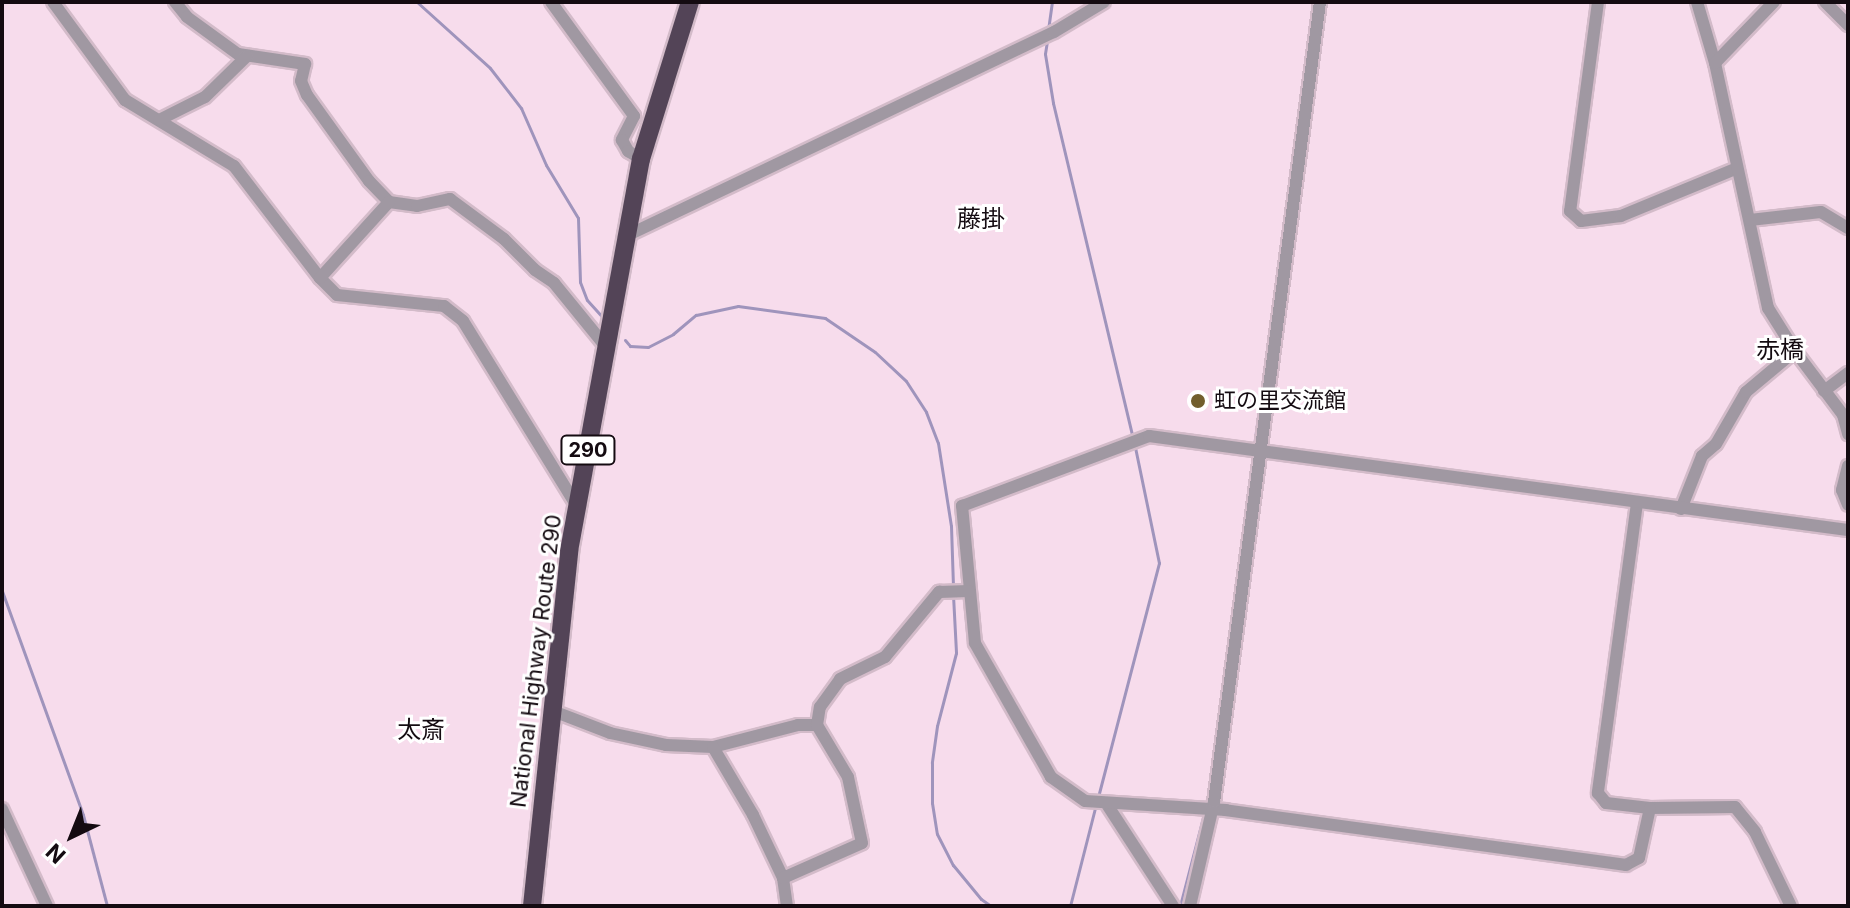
<!DOCTYPE html>
<html>
<head>
<meta charset="utf-8">
<style>
  body { margin:0 }
  #map { position:relative; width:1850px; height:908px; overflow:hidden; background:#f7dcec; font-family:Inter,"Noto Sans JP",sans-serif }
  div>[style] { position:absolute }
  .stream>* { height:3px; margin:-1.5px; padding:0 1.5px; transform-origin:1.5px; border-radius:1.5px; background:#9f94bc }
  .roads { filter:drop-shadow(2px 0 #d3bbc9) drop-shadow(-2px 0 #d3bbc9) drop-shadow(0 2px #d3bbc9) drop-shadow(0 -2px #d3bbc9) }
  .minor>* { height:12px; margin:-6px; padding:0 6px; transform-origin:6px; border-radius:6px; background:#a098a2 }
  .highway>* { height:18px; margin:-9px; padding:0 9px; transform-origin:9px; border-radius:9px; background:#534457 }
  .dots>* { width:22px; height:22px; translate:-50% -50%; box-sizing:border-box; border:4px solid #fff; border-radius:50% }
  span { translate:-50% -50%; white-space:nowrap; text-align:center; line-height:1.15; -webkit-text-stroke:6px #fff; paint-order:stroke }
  .shield-label span { padding:2px 6px; background:#fff; border:2px solid; border-radius:6px; -webkit-text-stroke-width:0 }
  .shield-label { font-size:20px; color:#140b11; font-weight:700 }
  .poi-label { font-size:22px; color:#140b11 }
  .left { translate:0 -50%; text-align:left }
  .street-label { font-size:22px; color:#140b11 }
  .neighbourhood-label { font-size:24px; color:#140b11 }
  .frame { position:absolute; inset:0; border:4px solid #140b11; pointer-events:none }
  .north { position:absolute; left:32px; top:796px; width:80px; height:80px; -webkit-text-stroke:6px #fff; paint-order:stroke; rotate:223deg; font-size:22px; font-weight:700; line-height:32px; text-align:center; color:#140b11 }
  .north::after { content:''; display:block; margin:auto; width:28px; height:36px; background:#140b11; clip-path:polygon(50% 0,100% 100%,50% 72%,0 100%) }
</style>
</head>
<body>
<div id="map">
  <div class="stream">
    <div style="left:417px;top:2px;width:98px;rotate:42.1deg"></div>
    <div style="left:490px;top:68px;width:51px;rotate:52.2deg"></div>
    <div style="left:521px;top:108px;width:62px;rotate:66.3deg"></div>
    <div style="left:546px;top:165px;width:62px;rotate:58.9deg"></div>
    <div style="left:578px;top:218px;width:64px;rotate:88.2deg"></div>
    <div style="left:580px;top:282px;width:19px;rotate:69deg"></div>
    <div style="left:587px;top:300px;width:25px;rotate:48deg"></div>
    <div style="left:1048px;top:30px;width:28px;rotate:-82deg"></div>
    <div style="left:1310px;top:34px;width:32px;rotate:-83deg"></div>
    <div style="left:1047px;top:41px;width:13px;rotate:99deg"></div>
    <div style="left:1045px;top:54px;width:50px;rotate:80.7deg"></div>
    <div style="left:1053px;top:103px;width:346px;rotate:76.6deg"></div>
    <div style="left:625px;top:340px;width:8px;rotate:50deg"></div>
    <div style="left:630px;top:346px;width:18px;rotate:3deg"></div>
    <div style="left:648px;top:347px;width:28px;rotate:-27deg"></div>
    <div style="left:673px;top:334px;width:30px;rotate:-40deg"></div>
    <div style="left:696px;top:315px;width:43px;rotate:-12.1deg"></div>
    <div style="left:738px;top:306px;width:88px;rotate:7.9deg"></div>
    <div style="left:825px;top:318px;width:60px;rotate:34.2deg"></div>
    <div style="left:875px;top:352px;width:42px;rotate:43.1deg"></div>
    <div style="left:906px;top:381px;width:37px;rotate:57deg"></div>
    <div style="left:926px;top:412px;width:33px;rotate:69deg"></div>
    <div style="left:938px;top:443px;width:84px;rotate:81.1deg"></div>
    <div style="left:951px;top:526px;width:61px;rotate:88.1deg"></div>
    <div style="left:1254px;top:446px;width:260px;rotate:-82.3deg"></div>
    <div style="left:2px;top:591px;width:238px;rotate:70.1deg"></div>
    <div style="left:83px;top:815px;width:94px;rotate:75.2deg"></div>
    <div style="left:953px;top:595px;width:58px;rotate:87deg"></div>
    <div style="left:956px;top:653px;width:75px;rotate:104.6deg"></div>
    <div style="left:937px;top:726px;width:37px;rotate:98deg"></div>
    <div style="left:932px;top:763px;width:40px;rotate:90deg"></div>
    <div style="left:932px;top:803px;width:31px;rotate:81deg"></div>
    <div style="left:937px;top:834px;width:35px;rotate:63deg"></div>
    <div style="left:953px;top:865px;width:44px;rotate:50.5deg"></div>
    <div style="left:981px;top:899px;width:12px;rotate:35deg"></div>
    <div style="left:1209px;top:795px;width:344px;rotate:-82.6deg"></div>
    <div style="left:1098px;top:797px;width:242px;rotate:-75.4deg"></div>
    <div style="left:1159px;top:563px;width:118px;rotate:-101.7deg"></div>
    <div style="left:1181px;top:902px;width:91px;rotate:-75.4deg"></div>
    <div style="left:1070px;top:906px;width:105px;rotate:-75.7deg"></div>
  </div>
  <div class="roads">
    <div class="minor">
      <div style="left:53px;top:2px;width:122px;rotate:53.7deg"></div>
      <div style="left:125px;top:100px;width:127px;rotate:31.2deg"></div>
      <div style="left:234px;top:166px;width:141px;rotate:52.5deg"></div>
      <div style="left:320px;top:278px;width:24px;rotate:45deg"></div>
      <div style="left:337px;top:295px;width:108px;rotate:5.9deg"></div>
      <div style="left:444px;top:306px;width:24px;rotate:38deg"></div>
      <div style="left:463px;top:321px;width:220px;rotate:58.4deg"></div>
      <div style="left:175px;top:2px;width:19px;rotate:51deg"></div>
      <div style="left:187px;top:17px;width:63px;rotate:36deg"></div>
      <div style="left:238px;top:54px;width:68px;rotate:8.5deg"></div>
      <div style="left:305px;top:64px;width:17px;rotate:103deg"></div>
      <div style="left:301px;top:81px;width:15px;rotate:67deg"></div>
      <div style="left:307px;top:95px;width:106px;rotate:54.2deg"></div>
      <div style="left:369px;top:181px;width:29px;rotate:46deg"></div>
      <div style="left:389px;top:202px;width:28px;rotate:8deg"></div>
      <div style="left:417px;top:206px;width:34px;rotate:-12deg"></div>
      <div style="left:450px;top:199px;width:67px;rotate:36.5deg"></div>
      <div style="left:504px;top:239px;width:44px;rotate:45deg"></div>
      <div style="left:535px;top:270px;width:23px;rotate:34deg"></div>
      <div style="left:554px;top:283px;width:84px;rotate:50.8deg"></div>
      <div style="left:551px;top:2px;width:141px;rotate:53.9deg"></div>
      <div style="left:634px;top:116px;width:27px;rotate:117deg"></div>
      <div style="left:622px;top:140px;width:13px;rotate:61deg"></div>
      <div style="left:628px;top:151px;width:15px;rotate:32deg"></div>
      <div style="left:1598px;top:2px;width:211px;rotate:97.6deg"></div>
      <div style="left:1570px;top:211px;width:15px;rotate:42deg"></div>
      <div style="left:1581px;top:221px;width:40px;rotate:-7.1deg"></div>
      <div style="left:1621px;top:216px;width:123px;rotate:-22.4deg"></div>
      <div style="left:1697px;top:2px;width:64px;rotate:73.6deg"></div>
      <div style="left:1715px;top:63px;width:251px;rotate:77.8deg"></div>
      <div style="left:1768px;top:308px;width:51px;rotate:57.9deg"></div>
      <div style="left:1795px;top:351px;width:80px;rotate:53.1deg"></div>
      <div style="left:1843px;top:415px;width:20px;rotate:75deg"></div>
      <div style="left:1825px;top:2px;width:33px;rotate:45deg"></div>
      <div style="left:1715px;top:63px;width:85px;rotate:-46deg"></div>
      <div style="left:159px;top:120px;width:51px;rotate:-26.6deg"></div>
      <div style="left:205px;top:97px;width:59px;rotate:-44.3deg"></div>
      <div style="left:1750px;top:220px;width:71px;rotate:-6.4deg"></div>
      <div style="left:1821px;top:212px;width:31px;rotate:31deg"></div>
      <div style="left:626px;top:236px;width:474px;rotate:-25.5deg"></div>
      <div style="left:1054px;top:32px;width:58px;rotate:-31deg"></div>
      <div style="left:320px;top:278px;width:103px;rotate:-47.8deg"></div>
      <div style="left:1824px;top:391px;width:30px;rotate:-37deg"></div>
      <div style="left:1848px;top:466px;width:25px;rotate:104deg"></div>
      <div style="left:1842px;top:490px;width:16px;rotate:68deg"></div>
      <div style="left:1637px;top:503px;width:293px;rotate:97.7deg"></div>
      <div style="left:1598px;top:793px;width:13px;rotate:51deg"></div>
      <div style="left:1606px;top:803px;width:44px;rotate:6.5deg"></div>
      <div style="left:1650px;top:808px;width:85px;rotate:-0.7deg"></div>
      <div style="left:1735px;top:807px;width:32px;rotate:51deg"></div>
      <div style="left:1755px;top:832px;width:82px;rotate:64.1deg"></div>
      <div style="left:1681px;top:509px;width:57px;rotate:-68.4deg"></div>
      <div style="left:1702px;top:456px;width:18px;rotate:-41deg"></div>
      <div style="left:1716px;top:444px;width:60px;rotate:-60deg"></div>
      <div style="left:1746px;top:392px;width:64px;rotate:-39.9deg"></div>
      <div style="left:553px;top:711px;width:61px;rotate:21.1deg"></div>
      <div style="left:610px;top:733px;width:57px;rotate:12.1deg"></div>
      <div style="left:666px;top:745px;width:47px;rotate:2.4deg"></div>
      <div style="left:713px;top:747px;width:88px;rotate:-14.5deg"></div>
      <div style="left:798px;top:725px;width:19px"></div>
      <div style="left:713px;top:747px;width:79px;rotate:59.5deg"></div>
      <div style="left:753px;top:815px;width:70px;rotate:64.5deg"></div>
      <div style="left:783px;top:878px;width:28px;rotate:82deg"></div>
      <div style="left:1108px;top:806px;width:119px;rotate:57deg"></div>
      <div style="left:1650px;top:808px;width:51px;rotate:102.4deg"></div>
      <div style="left:1639px;top:858px;width:15px;rotate:152deg"></div>
      <div style="left:1626px;top:865px;width:404px;rotate:-172.2deg"></div>
      <div style="left:1226px;top:810px;width:141px;rotate:-176.3deg"></div>
      <div style="left:1085px;top:801px;width:42px;rotate:-144.8deg"></div>
      <div style="left:1051px;top:777px;width:154px;rotate:-119.6deg"></div>
      <div style="left:975px;top:643px;width:138px;rotate:-95.4deg"></div>
      <div style="left:962px;top:506px;width:200px;rotate:-20.5deg"></div>
      <div style="left:1149px;top:436px;width:705px;rotate:7.66deg"></div>
      <div style="left:2px;top:809px;width:107px;rotate:65.1deg"></div>
      <div style="left:783px;top:878px;width:86px;rotate:-23.9deg"></div>
      <div style="left:862px;top:843px;width:67px;rotate:-102deg"></div>
      <div style="left:848px;top:777px;width:61px;rotate:-120.8deg"></div>
      <div style="left:817px;top:725px;width:18px;rotate:-81deg"></div>
      <div style="left:820px;top:707px;width:34px;rotate:-54deg"></div>
      <div style="left:840px;top:679px;width:50px;rotate:-26.1deg"></div>
      <div style="left:885px;top:657px;width:85px;rotate:-50.3deg"></div>
      <div style="left:939px;top:592px;width:30px;rotate:-2deg"></div>
      <div style="left:1190px;top:906px;width:107px;rotate:-77deg"></div>
      <div style="left:1214px;top:802px;width:807px;rotate:-82.45deg"></div>
    </div>
    <div class="highway">
      <div style="left:532px;top:906px;width:357px;rotate:-84deg"></div>
      <div style="left:569px;top:551px;width:399px;rotate:-79.6deg"></div>
      <div style="left:641px;top:159px;width:164px;rotate:-72.7deg"></div>
    </div>
  </div>
  <div class="dots">
    <div style="left:1198px;top:401px;background:#725e2d"></div>
  </div>
  <div class="shield-label">
    <span style="left:588px;top:450px">290</span>
  </div>
  <div class="poi-label">
    <span class="left" style="left:1214px;top:401px">虹の里交流館</span>
  </div>
  <div class="street-label">
    <span style="left:536px;top:661px;rotate:-83deg">National Highway Route 290</span>
  </div>
  <div class="neighbourhood-label">
    <span style="left:981px;top:219px">藤掛</span>
    <span style="left:1780px;top:350px">赤橋</span>
    <span style="left:421px;top:730px">太斎</span>
  </div>
  <div class="frame"></div>
  <div class="north">N</div>
</div>
</body>
</html>
